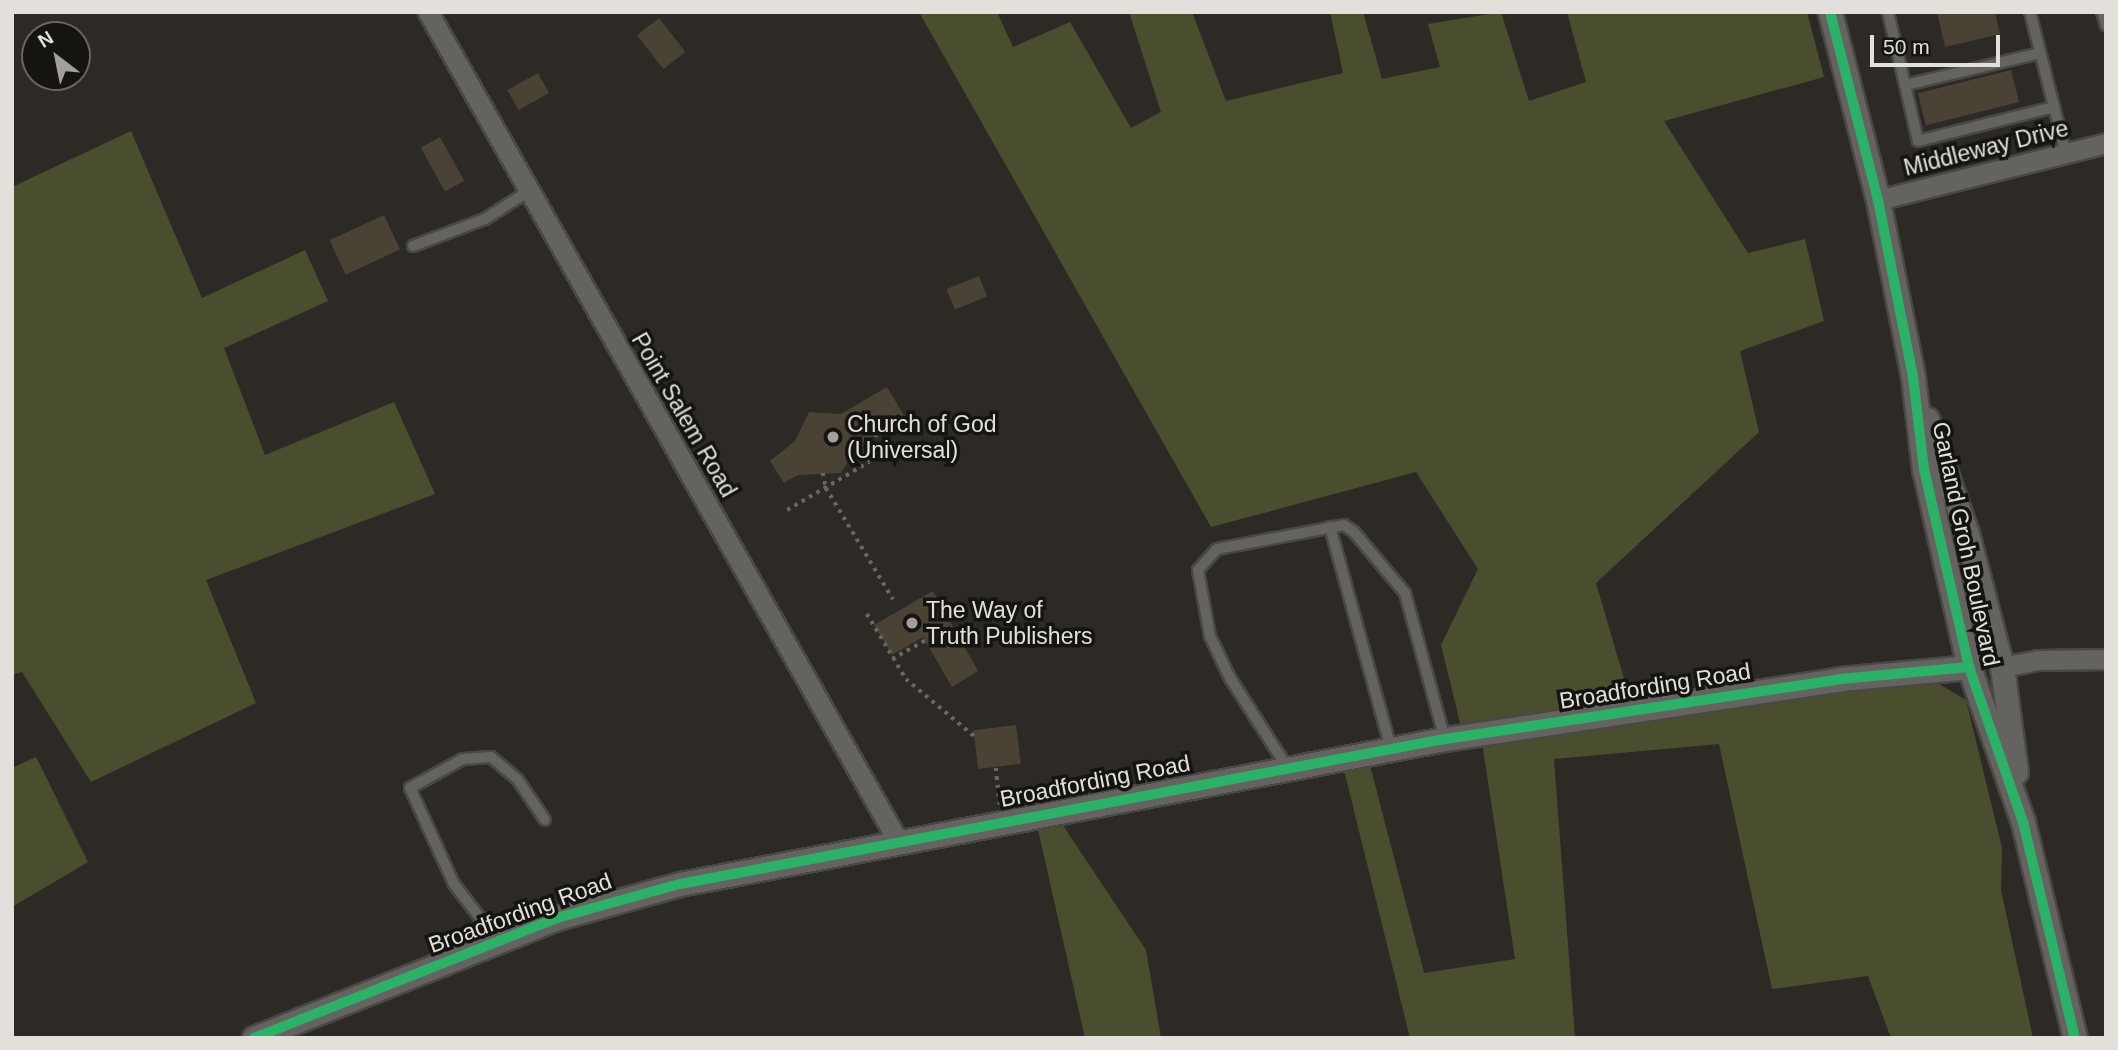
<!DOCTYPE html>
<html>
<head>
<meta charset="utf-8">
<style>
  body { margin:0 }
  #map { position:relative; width:2118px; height:1050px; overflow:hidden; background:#2d2a26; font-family:Arial,sans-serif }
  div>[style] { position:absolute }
  .green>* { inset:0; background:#4b4e2e }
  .building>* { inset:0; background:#494235; transform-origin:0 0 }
  .path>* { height:3.5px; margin-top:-1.75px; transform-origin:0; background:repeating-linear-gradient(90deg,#696663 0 3.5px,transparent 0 8.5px) }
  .roads { filter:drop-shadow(2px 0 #4a4844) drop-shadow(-2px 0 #4a4844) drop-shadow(0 2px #4a4844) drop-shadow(0 -2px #4a4844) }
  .service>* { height:10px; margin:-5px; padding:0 5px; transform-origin:5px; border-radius:5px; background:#656360 }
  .minor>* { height:19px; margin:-9.5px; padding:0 9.5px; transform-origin:9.5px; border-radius:9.5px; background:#656360 }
  .tertiary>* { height:23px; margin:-11.5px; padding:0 11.5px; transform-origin:11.5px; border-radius:11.5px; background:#656360 }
  .cycleway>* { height:10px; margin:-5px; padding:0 5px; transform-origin:5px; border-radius:5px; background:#2db169 }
  .dots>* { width:19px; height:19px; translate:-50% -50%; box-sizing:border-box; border:4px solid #161411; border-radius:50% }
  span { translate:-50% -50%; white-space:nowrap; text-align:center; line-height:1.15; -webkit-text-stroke:7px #161411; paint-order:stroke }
  .street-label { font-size:23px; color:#e3e0db }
  .poi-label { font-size:23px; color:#e3e0db }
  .left { translate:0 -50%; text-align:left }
  .frame { position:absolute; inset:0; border:14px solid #e3e0db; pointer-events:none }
  .north { position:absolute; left:21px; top:21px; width:70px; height:70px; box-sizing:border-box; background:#161411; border:2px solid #686662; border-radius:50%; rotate:328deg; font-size:19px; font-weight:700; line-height:28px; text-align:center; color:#e3e0db }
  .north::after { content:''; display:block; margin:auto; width:24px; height:32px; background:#a3a09c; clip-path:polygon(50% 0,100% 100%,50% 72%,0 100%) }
  .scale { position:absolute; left:1870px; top:35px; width:130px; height:32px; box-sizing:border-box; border:4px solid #e3e0db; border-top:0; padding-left:9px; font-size:21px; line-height:24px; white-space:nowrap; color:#e3e0db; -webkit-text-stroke:5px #161411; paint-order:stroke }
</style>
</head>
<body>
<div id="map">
  <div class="green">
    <div style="clip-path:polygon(919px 12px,997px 12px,1013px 47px,1070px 22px,1131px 128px,1161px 112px,1129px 12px,1192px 12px,1226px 101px,1343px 73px,1330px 12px,1363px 12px,1382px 79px,1440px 67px,1428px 24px,1501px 12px,1529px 101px,1586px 82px,1567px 12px,1807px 12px,1824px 77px,1664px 121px,1748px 253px,1805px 239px,1824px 321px,1740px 351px,1759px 432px,1596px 583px,1632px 706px,1909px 666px,1966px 700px,2002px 848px,2001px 890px,2033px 1038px,1891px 1038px,1868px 976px,1772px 989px,1719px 744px,1554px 759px,1575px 1038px,1410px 1038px,1344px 770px,1370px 765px,1424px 973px,1515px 959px,1480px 729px,1462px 731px,1441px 645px,1478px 569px,1416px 472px,1211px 527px)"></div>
    <div style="clip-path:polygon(131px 131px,202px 298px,305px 250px,328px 301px,224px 348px,265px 455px,394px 402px,435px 494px,206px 580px,256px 703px,91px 782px,22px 672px,12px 675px,12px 187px)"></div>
    <div style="clip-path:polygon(36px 757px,88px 862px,12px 907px,12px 768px)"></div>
    <div style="clip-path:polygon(1060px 821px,1146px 950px,1161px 1038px,1085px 1038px,1037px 825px)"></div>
  </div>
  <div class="building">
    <div style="clip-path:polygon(1937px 12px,1995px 12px,2000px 34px,1945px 47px)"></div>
    <div style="left:659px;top:18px;width:43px;height:28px;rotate:52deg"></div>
    <div style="left:2011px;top:70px;width:33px;height:96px;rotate:76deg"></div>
    <div style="left:538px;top:73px;width:23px;height:35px;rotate:61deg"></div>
    <div style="left:440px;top:137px;width:50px;height:22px;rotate:61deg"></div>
    <div style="left:384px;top:215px;width:38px;height:60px;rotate:65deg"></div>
    <div style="left:979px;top:276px;width:22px;height:35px;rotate:68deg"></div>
    <div style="clip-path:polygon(887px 387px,905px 417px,857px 446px,841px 473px,798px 475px,784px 483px,770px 461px,795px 441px,809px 412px,841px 414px)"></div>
    <div style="clip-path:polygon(933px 591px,978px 671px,952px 687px,923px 637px,892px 655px,874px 625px)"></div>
    <div style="left:1016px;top:725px;width:39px;height:43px;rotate:83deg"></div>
  </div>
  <div class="path">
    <div style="left:860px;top:444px;width:18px;rotate:63deg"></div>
    <div style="left:823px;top:473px;width:15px;rotate:79deg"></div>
    <div style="left:826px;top:488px;width:130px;rotate:58.9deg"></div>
    <div style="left:787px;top:510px;width:95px;rotate:-30.3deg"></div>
    <div style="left:869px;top:462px;width:29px;rotate:-76deg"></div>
    <div style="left:867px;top:614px;width:76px;rotate:59deg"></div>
    <div style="left:906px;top:679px;width:89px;rotate:40deg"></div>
    <div style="left:892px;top:659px;width:47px;rotate:-29.3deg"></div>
    <div style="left:996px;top:768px;width:37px;rotate:84deg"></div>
  </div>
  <div class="roads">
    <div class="service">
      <div style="left:1888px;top:12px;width:132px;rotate:76.9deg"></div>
      <div style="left:1918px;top:141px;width:140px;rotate:-14deg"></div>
      <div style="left:2030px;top:12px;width:146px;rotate:75.8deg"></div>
      <div style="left:2102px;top:12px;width:14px;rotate:73deg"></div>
      <div style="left:1906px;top:85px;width:138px;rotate:-13.4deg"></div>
      <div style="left:413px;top:246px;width:77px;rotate:-20.6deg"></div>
      <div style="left:485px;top:219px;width:52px;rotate:-32.5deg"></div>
      <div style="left:1330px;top:527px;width:229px;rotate:74.6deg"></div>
      <div style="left:1287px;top:767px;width:106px;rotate:-122.6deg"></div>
      <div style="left:1230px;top:678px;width:47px;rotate:-115.5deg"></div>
      <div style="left:1210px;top:636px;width:67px;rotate:-100.3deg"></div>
      <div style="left:1198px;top:570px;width:28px;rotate:-48deg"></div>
      <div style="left:1217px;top:549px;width:129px;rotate:-10.7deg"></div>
      <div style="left:1344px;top:525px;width:12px;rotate:35deg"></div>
      <div style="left:1354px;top:532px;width:80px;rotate:50.1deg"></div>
      <div style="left:1405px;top:593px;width:151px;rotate:74.7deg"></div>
      <div style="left:497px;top:940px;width:71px;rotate:-127.5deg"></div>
      <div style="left:454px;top:884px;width:106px;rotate:-114.6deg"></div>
      <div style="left:410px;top:788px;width:60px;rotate:-28.7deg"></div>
      <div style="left:463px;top:759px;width:28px;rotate:-4deg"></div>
      <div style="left:491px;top:757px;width:35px;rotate:40deg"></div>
      <div style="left:518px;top:780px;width:48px;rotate:56deg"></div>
    </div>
    <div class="minor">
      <div style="left:428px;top:12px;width:953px;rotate:60.45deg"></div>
      <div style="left:1878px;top:200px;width:235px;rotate:-14deg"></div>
      <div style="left:2002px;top:667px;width:37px;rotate:-11deg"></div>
      <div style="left:2038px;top:660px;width:68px;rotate:-0.8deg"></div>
    </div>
    <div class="tertiary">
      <div style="left:1830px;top:12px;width:194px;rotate:75.7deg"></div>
      <div style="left:1878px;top:200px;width:180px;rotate:78.8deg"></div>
      <div style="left:1913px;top:377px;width:93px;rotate:83.2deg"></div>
      <div style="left:1924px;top:469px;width:203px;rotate:77.2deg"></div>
      <div style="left:1969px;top:667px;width:164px;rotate:70.8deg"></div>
      <div style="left:2023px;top:822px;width:222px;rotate:76.5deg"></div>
      <div style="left:1927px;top:419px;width:121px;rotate:70.7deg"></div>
      <div style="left:1967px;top:533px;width:138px;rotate:75.4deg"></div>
      <div style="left:2002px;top:667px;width:106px;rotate:82.4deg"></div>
      <div style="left:254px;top:1038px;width:326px;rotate:-21.6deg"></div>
      <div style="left:557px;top:918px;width:128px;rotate:-15.5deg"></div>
      <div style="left:680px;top:884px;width:773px;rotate:-10.74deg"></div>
      <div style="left:1439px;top:740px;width:406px;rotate:-8.6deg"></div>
      <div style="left:1840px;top:679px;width:130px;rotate:-5.3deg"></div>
    </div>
  </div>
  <div class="cycleway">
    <div style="left:1830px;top:12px;width:194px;rotate:75.7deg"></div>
    <div style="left:1878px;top:200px;width:180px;rotate:78.8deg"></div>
    <div style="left:1913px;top:377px;width:93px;rotate:83.2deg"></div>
    <div style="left:1924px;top:469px;width:203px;rotate:77.2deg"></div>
    <div style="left:1969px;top:667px;width:164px;rotate:70.8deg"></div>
    <div style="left:2023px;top:822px;width:222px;rotate:76.5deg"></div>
    <div style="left:254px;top:1038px;width:326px;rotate:-21.6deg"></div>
    <div style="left:557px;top:918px;width:128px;rotate:-15.5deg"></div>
    <div style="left:680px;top:884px;width:773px;rotate:-10.74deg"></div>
    <div style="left:1439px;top:740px;width:406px;rotate:-8.6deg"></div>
    <div style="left:1840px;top:679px;width:130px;rotate:-5.3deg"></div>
  </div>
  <div class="dots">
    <div style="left:833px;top:437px;background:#a3a09c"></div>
    <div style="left:912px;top:623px;background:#a3a09c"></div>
  </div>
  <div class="street-label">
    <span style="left:1986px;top:148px;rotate:-14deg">Middleway Drive</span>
    <span style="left:684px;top:415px;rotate:60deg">Point Salem Road</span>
    <span style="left:1966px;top:544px;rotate:78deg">Garland Groh Boulevard</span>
    <span style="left:1655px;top:686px;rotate:-9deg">Broadfording Road</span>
    <span style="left:1095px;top:781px;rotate:-11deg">Broadfording Road</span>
    <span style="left:520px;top:913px;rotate:-20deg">Broadfording Road</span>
  </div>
  <div class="poi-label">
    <span class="left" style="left:847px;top:437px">Church of God<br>(Universal)</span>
    <span class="left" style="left:926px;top:623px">The Way of<br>Truth Publishers</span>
  </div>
  <div class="frame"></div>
  <div class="north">N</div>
  <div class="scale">50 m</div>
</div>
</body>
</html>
